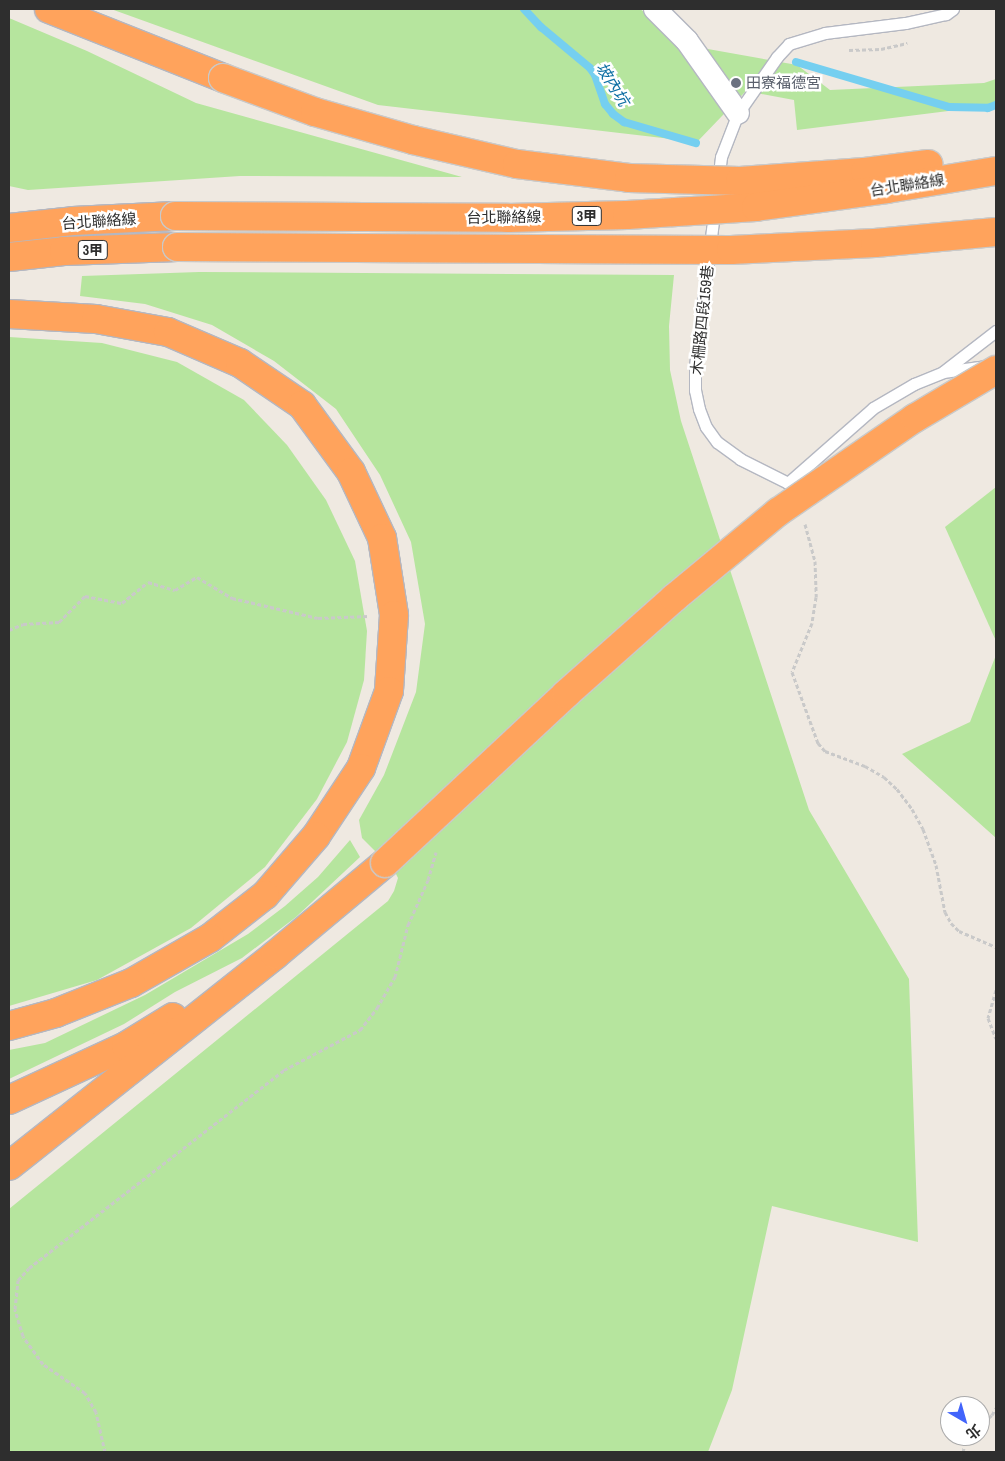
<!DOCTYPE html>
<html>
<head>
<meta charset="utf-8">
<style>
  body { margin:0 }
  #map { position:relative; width:1005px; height:1461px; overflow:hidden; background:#efe9e1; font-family:"Archivo Narrow","Noto Sans TC",sans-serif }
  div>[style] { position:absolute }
  .green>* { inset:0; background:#b6e59e }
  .stream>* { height:8px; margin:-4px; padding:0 4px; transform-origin:4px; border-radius:4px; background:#75cff0 }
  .path>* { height:3px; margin-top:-1.5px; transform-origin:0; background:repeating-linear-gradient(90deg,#c9c9c9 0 4px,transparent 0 6.5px) }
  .roads { filter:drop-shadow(1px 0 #b4b7c1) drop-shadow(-1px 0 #b4b7c1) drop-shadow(0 1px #b4b7c1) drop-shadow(0 -1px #b4b7c1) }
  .service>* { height:11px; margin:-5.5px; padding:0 5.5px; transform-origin:5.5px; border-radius:5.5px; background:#fff }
  .minor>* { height:22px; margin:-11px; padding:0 11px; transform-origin:11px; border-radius:11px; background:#fff }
  .motorway>* { height:28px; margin:-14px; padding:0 14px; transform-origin:14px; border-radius:14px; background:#ffa35c }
  .bridges { filter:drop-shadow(1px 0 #c9c9c9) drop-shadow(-1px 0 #c9c9c9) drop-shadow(0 1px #c9c9c9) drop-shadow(0 -1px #c9c9c9) }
  .motorway-bridge>* { height:28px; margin:-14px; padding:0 14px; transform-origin:14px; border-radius:14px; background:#ffa35c }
  .dots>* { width:14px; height:14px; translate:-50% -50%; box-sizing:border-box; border:2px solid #fff; border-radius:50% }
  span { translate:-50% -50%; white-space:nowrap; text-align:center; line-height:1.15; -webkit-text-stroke:5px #fff; paint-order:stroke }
  .shield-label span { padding:1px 4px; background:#fff; border:1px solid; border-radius:4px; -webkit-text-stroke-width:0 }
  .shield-label { font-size:14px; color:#2e2e2e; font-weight:700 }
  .worship-label { font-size:15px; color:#5b616d }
  .left { translate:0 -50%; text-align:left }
  .street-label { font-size:15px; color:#2e2e2e }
  .water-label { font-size:16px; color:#0d6fa3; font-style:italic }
  .frame { position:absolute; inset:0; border:10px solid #2e2e2e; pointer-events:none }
  .north { position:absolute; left:940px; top:1396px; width:50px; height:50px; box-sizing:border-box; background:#fff; border:1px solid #ababab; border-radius:50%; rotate:142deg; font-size:14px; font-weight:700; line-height:20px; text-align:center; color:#2e2e2e }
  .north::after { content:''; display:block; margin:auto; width:18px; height:22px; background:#4264fb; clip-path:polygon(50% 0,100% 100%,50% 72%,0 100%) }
</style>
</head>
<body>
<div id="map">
  <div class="green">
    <div style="clip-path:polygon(111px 9px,640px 9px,691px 46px,797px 65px,830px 90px,984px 83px,996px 79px,996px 105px,797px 130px,794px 100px,746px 91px,697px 142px,378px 105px)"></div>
    <div style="clip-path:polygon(9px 18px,87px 51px,196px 103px,462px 177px,240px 176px,28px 190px,9px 186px)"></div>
    <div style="clip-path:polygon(199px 272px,674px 275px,669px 326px,670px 370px,681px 421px,809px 810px,909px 979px,918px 1242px,772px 1206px,732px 1390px,708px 1452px,9px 1452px,9px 1209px,388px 901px,394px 891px,398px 878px,394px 870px,362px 838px,359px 820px,384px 775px,416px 692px,425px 624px,411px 542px,380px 475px,336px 409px,274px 361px,212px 325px,145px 304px,80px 296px,82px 276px)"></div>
    <div style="clip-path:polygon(9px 337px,102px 343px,177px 362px,244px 400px,287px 445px,326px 500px,355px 561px,367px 631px,364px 680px,347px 742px,317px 799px,265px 867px,191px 928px,97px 980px,9px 1006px)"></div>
    <div style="clip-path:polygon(996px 487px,996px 641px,945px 527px)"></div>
    <div style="clip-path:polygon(996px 655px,996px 838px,902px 754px,970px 722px)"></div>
    <div style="clip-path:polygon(350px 840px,360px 857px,296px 917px,242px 958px,175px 992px,124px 1024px,9px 1079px,9px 1050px,45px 1043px,145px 995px,248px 934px,285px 906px,318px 877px)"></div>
  </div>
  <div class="stream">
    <div style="left:524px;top:9px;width:25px;rotate:47deg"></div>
    <div style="left:541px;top:27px;width:64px;rotate:39.9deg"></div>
    <div style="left:590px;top:68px;width:9px;rotate:54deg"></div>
    <div style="left:595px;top:75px;width:31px;rotate:71deg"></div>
    <div style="left:605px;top:104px;width:13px;rotate:51deg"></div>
    <div style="left:613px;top:114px;width:14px;rotate:36deg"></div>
    <div style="left:624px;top:122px;width:75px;rotate:16.3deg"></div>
    <div style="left:796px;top:62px;width:159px;rotate:16.4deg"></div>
    <div style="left:949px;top:107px;width:39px;rotate:1deg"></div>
    <div style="left:988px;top:108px;width:9px;rotate:-21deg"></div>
  </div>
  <div class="path">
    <div style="left:849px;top:50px;width:32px;rotate:-2deg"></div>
    <div style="left:881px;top:49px;width:27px;rotate:-13deg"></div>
    <div style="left:805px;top:524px;width:38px;rotate:75deg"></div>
    <div style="left:815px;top:561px;width:36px;rotate:88deg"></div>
    <div style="left:816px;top:597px;width:26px;rotate:99deg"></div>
    <div style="left:812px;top:623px;width:53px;rotate:112.2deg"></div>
    <div style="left:792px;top:672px;width:76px;rotate:69.9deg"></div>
    <div style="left:818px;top:743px;width:11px;rotate:49deg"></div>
    <div style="left:825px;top:751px;width:43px;rotate:20.6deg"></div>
    <div style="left:865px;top:766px;width:22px;rotate:30deg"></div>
    <div style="left:884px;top:777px;width:18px;rotate:43deg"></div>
    <div style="left:897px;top:789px;width:25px;rotate:53deg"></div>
    <div style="left:912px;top:809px;width:23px;rotate:61deg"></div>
    <div style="left:923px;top:829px;width:38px;rotate:70deg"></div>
    <div style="left:936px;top:865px;width:48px;rotate:79.2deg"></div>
    <div style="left:945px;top:912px;width:13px;rotate:61deg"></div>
    <div style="left:951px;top:923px;width:11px;rotate:45deg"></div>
    <div style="left:959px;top:931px;width:40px;rotate:23.4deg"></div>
    <div style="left:9px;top:630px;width:15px;rotate:-23deg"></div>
    <div style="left:23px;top:624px;width:36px;rotate:-3deg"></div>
    <div style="left:59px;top:622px;width:37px;rotate:-45deg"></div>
    <div style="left:85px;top:596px;width:38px;rotate:11deg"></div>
    <div style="left:122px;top:603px;width:33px;rotate:-39deg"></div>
    <div style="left:148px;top:582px;width:28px;rotate:17deg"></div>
    <div style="left:175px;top:590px;width:26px;rotate:-31deg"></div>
    <div style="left:197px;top:577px;width:41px;rotate:31deg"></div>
    <div style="left:232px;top:598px;width:88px;rotate:13.1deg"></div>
    <div style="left:318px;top:618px;width:51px;rotate:-2.2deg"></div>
    <div style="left:996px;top:990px;width:29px;rotate:106deg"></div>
    <div style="left:988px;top:1018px;width:22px;rotate:69deg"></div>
    <div style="left:980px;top:1426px;width:16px;rotate:-43deg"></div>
    <div style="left:992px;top:1415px;width:8px;rotate:-60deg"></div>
    <div style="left:105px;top:1452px;width:41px;rotate:-102.7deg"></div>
    <div style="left:96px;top:1412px;width:22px;rotate:-120deg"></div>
    <div style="left:85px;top:1393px;width:51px;rotate:-145.4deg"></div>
    <div style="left:43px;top:1364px;width:34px;rotate:-126deg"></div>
    <div style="left:23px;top:1336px;width:28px;rotate:-107deg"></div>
    <div style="left:15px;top:1309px;width:29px;rotate:-84deg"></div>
    <div style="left:18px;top:1280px;width:16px;rotate:-47deg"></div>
    <div style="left:29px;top:1268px;width:323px;rotate:-37.8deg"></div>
    <div style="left:284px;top:1070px;width:86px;rotate:-27.8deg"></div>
    <div style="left:360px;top:1030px;width:28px;rotate:-52deg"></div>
    <div style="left:377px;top:1008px;width:36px;rotate:-60deg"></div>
    <div style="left:395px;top:977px;width:54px;rotate:-76deg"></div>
    <div style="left:408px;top:925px;width:49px;rotate:-66deg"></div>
    <div style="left:428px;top:880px;width:29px;rotate:-74deg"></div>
    <div style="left:963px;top:1452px;width:16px;rotate:-76deg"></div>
  </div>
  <div class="roads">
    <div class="service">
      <div style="left:953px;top:9px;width:9px;rotate:144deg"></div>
      <div style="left:946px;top:14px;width:42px;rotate:167.6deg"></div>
      <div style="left:905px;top:23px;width:81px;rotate:172.9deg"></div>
      <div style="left:825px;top:33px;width:38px;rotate:163deg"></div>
      <div style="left:789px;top:44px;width:18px;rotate:133deg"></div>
      <div style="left:777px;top:57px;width:68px;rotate:124.9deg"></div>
      <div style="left:738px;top:113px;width:47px;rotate:111.1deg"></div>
      <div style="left:721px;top:157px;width:212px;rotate:97.1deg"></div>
      <div style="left:695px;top:367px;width:23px;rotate:90deg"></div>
      <div style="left:695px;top:390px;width:19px;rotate:78deg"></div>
      <div style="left:699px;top:409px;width:19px;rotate:69deg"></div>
      <div style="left:706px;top:427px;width:19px;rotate:54deg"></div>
      <div style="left:717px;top:442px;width:29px;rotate:36deg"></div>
      <div style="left:740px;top:459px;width:54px;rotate:26.6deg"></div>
      <div style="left:788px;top:483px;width:113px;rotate:-41.4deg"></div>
      <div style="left:873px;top:408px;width:48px;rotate:-30.3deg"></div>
      <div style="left:914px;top:384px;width:31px;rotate:-22deg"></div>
      <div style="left:943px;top:372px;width:44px;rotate:-7.8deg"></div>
      <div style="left:944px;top:371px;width:66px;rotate:-37.6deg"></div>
    </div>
    <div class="minor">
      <div style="left:655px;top:9px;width:45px;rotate:45deg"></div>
      <div style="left:687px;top:41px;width:88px;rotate:54.7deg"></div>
    </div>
    <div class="motorway">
      <div style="left:49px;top:9px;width:187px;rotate:21.6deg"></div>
      <div style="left:9px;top:228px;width:64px;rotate:-6.2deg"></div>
      <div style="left:73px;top:221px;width:102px;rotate:-2.8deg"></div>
      <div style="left:9px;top:257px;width:55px;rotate:-6.2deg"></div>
      <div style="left:64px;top:251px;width:113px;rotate:-2deg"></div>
      <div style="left:9px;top:314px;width:87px;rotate:3.3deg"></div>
      <div style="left:96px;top:319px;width:73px;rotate:10.2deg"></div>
      <div style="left:168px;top:332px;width:78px;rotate:23.3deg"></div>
      <div style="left:240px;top:363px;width:75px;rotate:34.1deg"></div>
      <div style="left:302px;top:405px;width:83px;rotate:53.8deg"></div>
      <div style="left:351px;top:472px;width:73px;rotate:64.8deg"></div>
      <div style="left:382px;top:538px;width:78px;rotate:81.1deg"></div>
      <div style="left:394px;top:615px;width:76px;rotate:93.8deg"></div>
      <div style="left:389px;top:691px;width:82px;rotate:110deg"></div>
      <div style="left:361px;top:768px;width:82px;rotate:123.5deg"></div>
      <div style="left:316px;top:836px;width:78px;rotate:130.8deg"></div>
      <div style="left:265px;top:895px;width:70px;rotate:142deg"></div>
      <div style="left:210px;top:938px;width:91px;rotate:150.3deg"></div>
      <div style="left:131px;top:983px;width:81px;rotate:158.2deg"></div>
      <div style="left:56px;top:1013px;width:49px;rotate:164.5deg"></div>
      <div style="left:9px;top:1100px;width:129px;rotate:-24.8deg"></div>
      <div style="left:126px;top:1046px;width:55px;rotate:-31.7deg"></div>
      <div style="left:9px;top:1166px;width:340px;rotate:-38.4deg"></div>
      <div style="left:275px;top:955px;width:143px;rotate:-39.9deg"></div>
    </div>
  </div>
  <div class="bridges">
    <div class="motorway-bridge">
      <div style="left:223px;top:78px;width:98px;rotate:20.3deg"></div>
      <div style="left:315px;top:112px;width:102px;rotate:15.9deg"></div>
      <div style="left:413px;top:140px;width:107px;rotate:13deg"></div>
      <div style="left:517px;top:164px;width:113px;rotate:7.1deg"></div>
      <div style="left:629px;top:178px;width:111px;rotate:1.5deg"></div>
      <div style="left:740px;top:181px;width:125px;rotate:-4.1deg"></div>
      <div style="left:865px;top:172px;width:64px;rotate:-7.2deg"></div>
      <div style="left:175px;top:216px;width:333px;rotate:0.3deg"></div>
      <div style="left:508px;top:218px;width:119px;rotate:-1.4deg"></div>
      <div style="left:627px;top:215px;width:129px;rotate:-3.5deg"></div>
      <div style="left:756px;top:207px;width:132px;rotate:-7.8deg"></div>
      <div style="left:887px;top:189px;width:110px;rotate:-9.4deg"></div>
      <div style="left:177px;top:247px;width:554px;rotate:0.31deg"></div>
      <div style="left:731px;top:250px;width:144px;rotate:-2.8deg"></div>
      <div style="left:875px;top:243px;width:121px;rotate:-5.2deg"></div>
      <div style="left:385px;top:863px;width:248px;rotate:-43deg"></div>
      <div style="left:566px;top:694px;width:144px;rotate:-41.6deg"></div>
      <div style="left:674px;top:598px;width:135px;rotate:-39.6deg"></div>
      <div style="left:778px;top:512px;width:166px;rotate:-34.5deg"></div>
      <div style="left:915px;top:418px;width:94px;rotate:-30.7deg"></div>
    </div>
  </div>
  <div class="dots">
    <div style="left:736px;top:83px;background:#6b7280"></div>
  </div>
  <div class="shield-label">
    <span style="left:587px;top:216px">3甲</span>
    <span style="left:93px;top:250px">3甲</span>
  </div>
  <div class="worship-label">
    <span class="left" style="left:746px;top:83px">田寮福德宮</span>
  </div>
  <div class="street-label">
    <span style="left:907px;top:185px;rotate:-9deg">台北聯絡線</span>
    <span style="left:504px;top:217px;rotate:-1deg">台北聯絡線</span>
    <span style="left:99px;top:221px;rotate:-4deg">台北聯絡線</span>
    <span style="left:702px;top:320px;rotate:-84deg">木柵路四段159巷</span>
  </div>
  <div class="water-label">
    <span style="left:613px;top:84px;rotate:58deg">坡內坑</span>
  </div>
  <div class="frame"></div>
  <div class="north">北</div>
</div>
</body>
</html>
